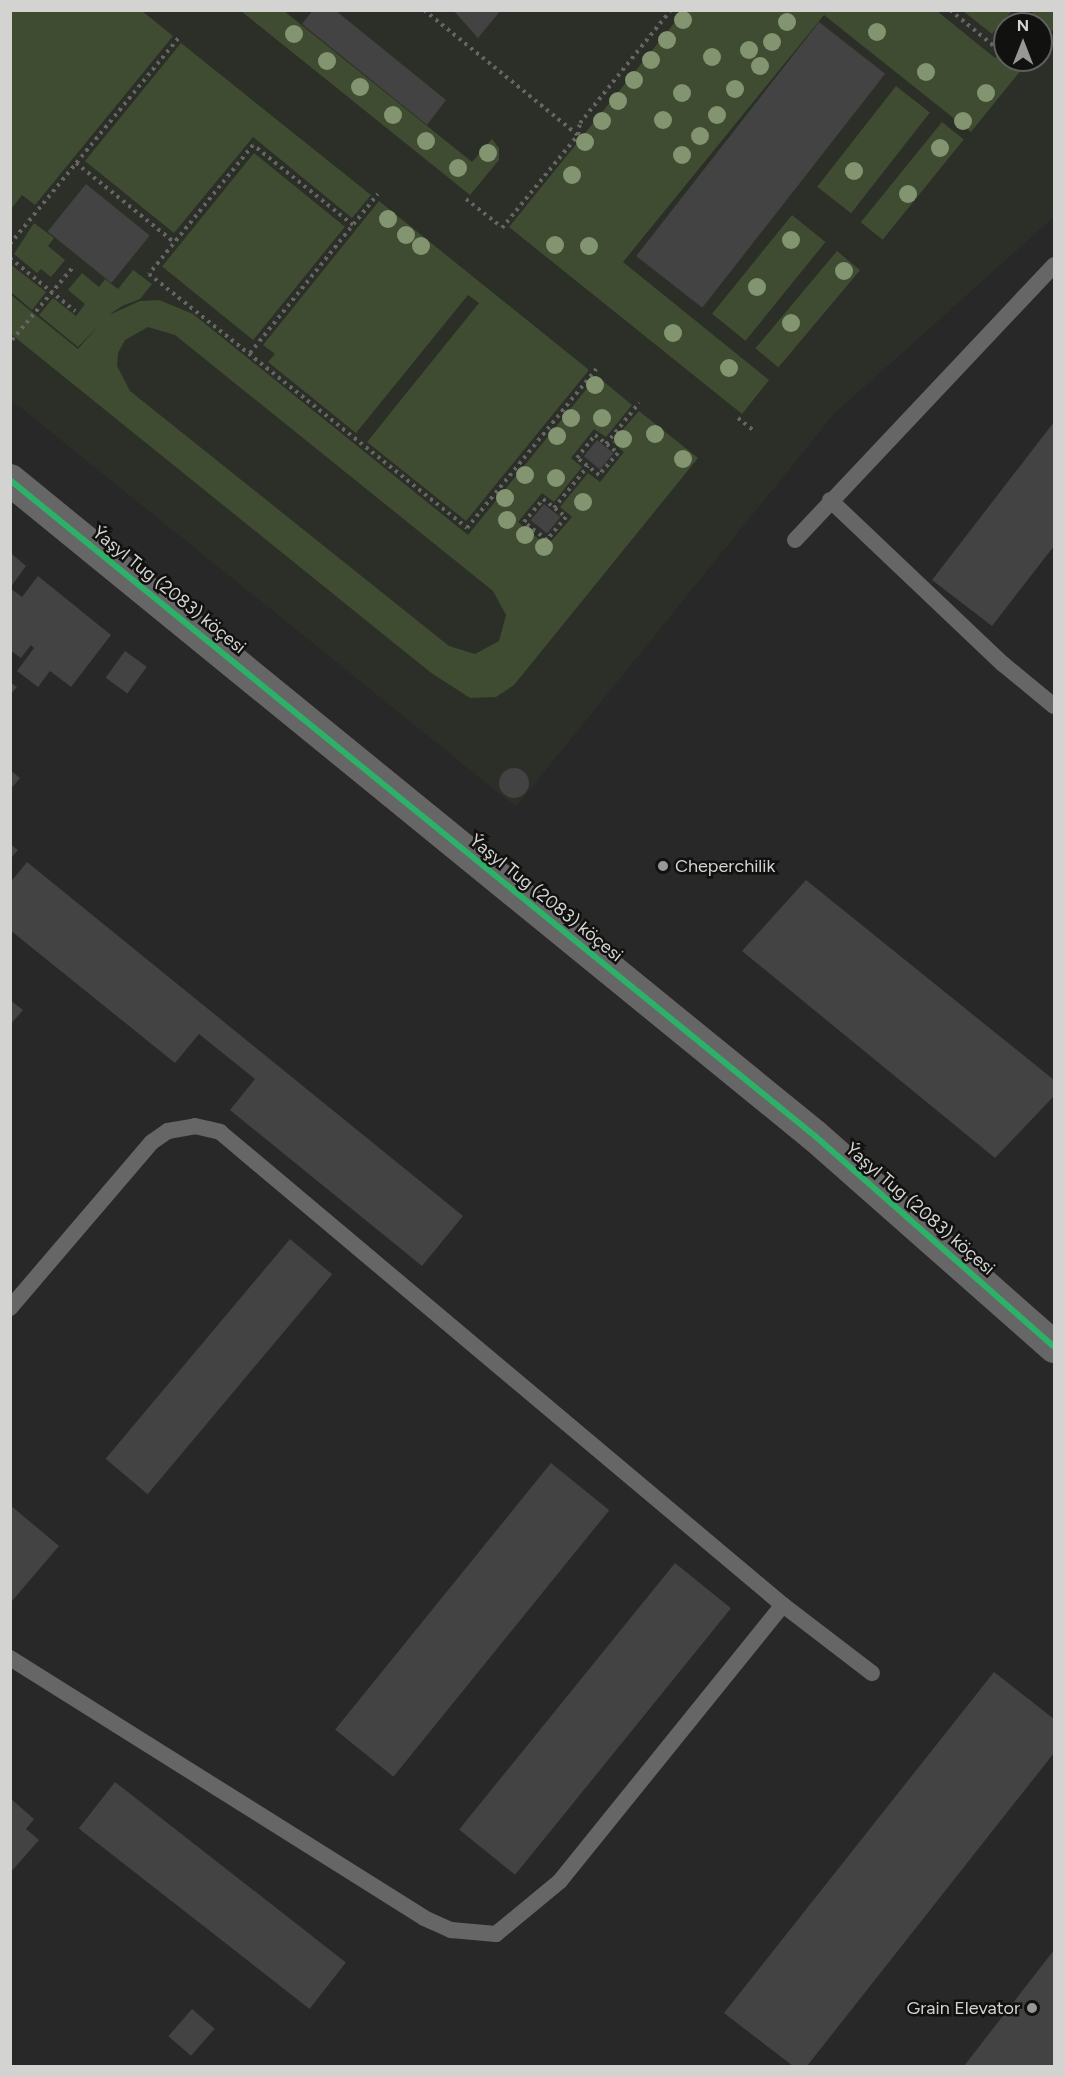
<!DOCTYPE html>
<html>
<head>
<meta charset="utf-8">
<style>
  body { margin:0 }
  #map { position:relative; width:1065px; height:2077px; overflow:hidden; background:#272827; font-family:Figtree,sans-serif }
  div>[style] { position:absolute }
  .built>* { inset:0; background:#2b2f27 }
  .green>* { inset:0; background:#3f4c31; transform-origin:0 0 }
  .building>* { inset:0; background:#424342; transform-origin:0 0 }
  .round { border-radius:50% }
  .path>* { height:4px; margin-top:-2px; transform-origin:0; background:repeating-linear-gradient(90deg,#656565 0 3px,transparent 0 7.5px) }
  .service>* { height:16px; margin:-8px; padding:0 8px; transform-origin:8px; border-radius:8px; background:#666 }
  .minor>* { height:32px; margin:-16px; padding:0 16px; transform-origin:16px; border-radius:16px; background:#666 }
  .cycleway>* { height:6px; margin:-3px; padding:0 3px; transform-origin:3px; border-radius:3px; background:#2db169 }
  .trees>* { width:18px; height:18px; margin:-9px; border-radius:50%; background:#829470 }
  .dots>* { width:16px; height:16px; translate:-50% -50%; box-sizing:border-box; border:3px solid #111110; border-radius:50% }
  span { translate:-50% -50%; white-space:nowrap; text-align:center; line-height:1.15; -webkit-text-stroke:5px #111110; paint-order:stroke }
  .street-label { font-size:18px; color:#d3d4d2 }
  .poi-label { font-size:18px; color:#d3d4d2 }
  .left { translate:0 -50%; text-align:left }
  .right { translate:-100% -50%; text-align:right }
  .frame { position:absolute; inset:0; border:12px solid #d3d4d2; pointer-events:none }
  .north { position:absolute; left:993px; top:12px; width:60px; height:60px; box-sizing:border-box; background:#111110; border:2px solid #5f5f5e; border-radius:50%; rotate:0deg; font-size:16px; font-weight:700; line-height:24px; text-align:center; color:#d3d4d2 }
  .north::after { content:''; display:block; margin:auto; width:21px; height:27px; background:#979896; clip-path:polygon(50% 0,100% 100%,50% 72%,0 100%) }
</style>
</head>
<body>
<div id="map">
  <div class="built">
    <div style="clip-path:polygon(evenodd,10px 11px,1054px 11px,1054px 217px,834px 414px,516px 807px,11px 400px,10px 11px,1005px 24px,1041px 24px,1041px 60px,1005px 60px,1005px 24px)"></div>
  </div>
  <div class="green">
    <div style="clip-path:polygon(11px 10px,142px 11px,173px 36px,35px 205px,22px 195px,11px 209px)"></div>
    <div style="clip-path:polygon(241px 11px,284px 11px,472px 162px,492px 139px,499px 148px,499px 160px,470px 195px)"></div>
    <div style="clip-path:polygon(684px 11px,937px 11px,995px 58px,1005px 47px,1005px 60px,1029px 60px,971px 132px,824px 15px,623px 262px,769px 380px,742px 414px,509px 227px)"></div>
    <div style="clip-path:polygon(963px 11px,1012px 11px,992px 34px)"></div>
    <div style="clip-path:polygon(1034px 11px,1054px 11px,1054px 28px,1041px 45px,1041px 24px,1023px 24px)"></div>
    <div style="clip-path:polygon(181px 43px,371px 195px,352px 218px,253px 137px,174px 233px,85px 161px)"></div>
    <div style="left:896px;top:86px;width:43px;height:128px;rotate:38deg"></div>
    <div style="left:942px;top:122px;width:28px;height:129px;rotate:39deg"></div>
    <div style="left:254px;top:153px;width:117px;height:146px;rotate:39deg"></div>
    <div style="clip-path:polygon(379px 201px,589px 370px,466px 521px,367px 442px,479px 303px,468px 295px,356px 433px,268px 362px,275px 354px,263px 345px)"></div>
    <div style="left:792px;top:215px;width:43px;height:127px;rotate:39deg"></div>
    <div style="clip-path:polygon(34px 223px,54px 238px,48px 246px,65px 260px,51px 277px,41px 269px,37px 273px,14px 254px)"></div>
    <div style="left:837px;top:251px;width:30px;height:127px;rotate:40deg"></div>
    <div style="clip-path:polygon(10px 264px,46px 292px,32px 310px,11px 292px)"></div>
    <div style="clip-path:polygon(evenodd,133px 270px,152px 284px,140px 299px,122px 306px,109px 315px,140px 301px,159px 300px,193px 314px,468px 535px,597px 376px,632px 405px,606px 437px,594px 429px,571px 458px,582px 467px,554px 502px,542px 493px,518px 522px,547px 546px,572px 517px,560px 507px,588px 473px,600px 482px,624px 452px,612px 442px,639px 411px,698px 458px,514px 685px,496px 697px,470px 698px,430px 672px,11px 334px,11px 295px,78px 349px,99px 325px,78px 347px,39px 315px,53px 298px,76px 316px,85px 304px,68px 290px,82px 273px,99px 287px,105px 279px,118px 289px,133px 270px,148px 327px,175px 335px,493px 591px,506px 615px,499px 641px,475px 654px,449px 646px,130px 391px,117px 366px,118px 353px,125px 340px,148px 327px)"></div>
  </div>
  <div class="building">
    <div style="clip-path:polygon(313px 10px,335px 10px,446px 100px,427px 125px,302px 24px)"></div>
    <div style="clip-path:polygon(453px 10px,501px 10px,478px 38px)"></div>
    <div style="left:819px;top:22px;width:84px;height:297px;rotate:38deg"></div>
    <div style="left:86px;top:184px;width:82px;height:61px;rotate:39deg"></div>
    <div style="clip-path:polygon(1054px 422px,1054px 546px,992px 626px,932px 580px)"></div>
    <div style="left:597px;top:440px;width:21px;height:21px;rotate:39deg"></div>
    <div style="left:544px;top:504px;width:21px;height:21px;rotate:39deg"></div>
    <div style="clip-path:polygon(12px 554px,26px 566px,10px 588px,10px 556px)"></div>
    <div style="clip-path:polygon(38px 576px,111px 635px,71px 687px,50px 671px,38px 687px,17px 671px,34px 648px,31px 645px,21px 658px,10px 650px,10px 588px,22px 597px)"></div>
    <div style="left:125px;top:651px;width:27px;height:33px;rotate:36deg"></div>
    <div style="clip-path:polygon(10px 682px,17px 687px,10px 695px)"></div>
    <div class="round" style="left:499px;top:768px;width:30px;height:30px"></div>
    <div style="clip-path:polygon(10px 770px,20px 778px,10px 790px)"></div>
    <div style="clip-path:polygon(10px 844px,18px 850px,10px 859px)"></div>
    <div style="clip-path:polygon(27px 862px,463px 1216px,422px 1266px,230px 1110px,255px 1079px,199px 1034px,175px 1063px,10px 930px,10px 883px)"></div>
    <div style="clip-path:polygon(806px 880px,1054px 1080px,1054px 1096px,995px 1158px,742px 951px)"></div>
    <div style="clip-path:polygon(10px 1000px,23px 1010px,10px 1025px)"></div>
    <div style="left:290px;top:1239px;width:55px;height:287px;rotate:40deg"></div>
    <div style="left:551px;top:1463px;width:75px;height:343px;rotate:39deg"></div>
    <div style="clip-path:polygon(10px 1505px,59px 1546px,12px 1601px,10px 1600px)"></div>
    <div style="left:675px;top:1563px;width:72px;height:343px;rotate:39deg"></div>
    <div style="clip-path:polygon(994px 1672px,1054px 1719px,1054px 1753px,807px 2066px,793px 2066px,724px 2013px)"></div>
    <div style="left:115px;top:1782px;width:293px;height:59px;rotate:38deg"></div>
    <div style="clip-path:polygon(10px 1798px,34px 1819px,26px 1829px,39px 1840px,10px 1873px)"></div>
    <div style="clip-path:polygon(1054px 1950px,1054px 2066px,964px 2066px)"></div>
    <div style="left:192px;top:2009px;width:30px;height:36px;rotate:41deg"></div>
  </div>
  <div class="path">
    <div style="left:424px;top:10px;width:198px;rotate:39.1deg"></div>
    <div style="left:950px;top:10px;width:57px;rotate:39.3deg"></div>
    <div style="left:994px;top:46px;width:17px;rotate:-50deg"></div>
    <div style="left:1012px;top:24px;width:18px;rotate:-52deg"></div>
    <div style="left:76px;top:163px;width:126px;rotate:38.9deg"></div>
    <div style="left:466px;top:199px;width:42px;rotate:38.2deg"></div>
    <div style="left:353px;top:225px;width:128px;rotate:-141.3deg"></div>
    <div style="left:253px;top:145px;width:166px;rotate:128.9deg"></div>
    <div style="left:149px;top:274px;width:407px;rotate:38.6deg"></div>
    <div style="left:467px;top:528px;width:205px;rotate:-50.9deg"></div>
    <div style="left:502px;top:228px;width:120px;rotate:-50.7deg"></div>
    <div style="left:578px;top:135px;width:12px;rotate:-81deg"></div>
    <div style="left:580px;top:123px;width:145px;rotate:-51.2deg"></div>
    <div style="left:10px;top:244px;width:269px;rotate:-50.7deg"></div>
    <div style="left:10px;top:258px;width:84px;rotate:39.2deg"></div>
    <div style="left:12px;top:340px;width:95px;rotate:-50.1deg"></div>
    <div style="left:250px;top:353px;width:204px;rotate:-51.2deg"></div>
    <div style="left:738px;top:418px;width:21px;rotate:39deg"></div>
    <div style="left:595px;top:435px;width:29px;rotate:38deg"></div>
    <div style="left:618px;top:453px;width:29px;rotate:131deg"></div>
    <div style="left:599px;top:475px;width:28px;rotate:-142deg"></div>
    <div style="left:577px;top:458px;width:29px;rotate:-52deg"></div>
    <div style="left:606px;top:444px;width:53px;rotate:-51.2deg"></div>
    <div style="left:543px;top:499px;width:29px;rotate:38deg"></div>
    <div style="left:566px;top:517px;width:30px;rotate:130deg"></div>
    <div style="left:547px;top:540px;width:29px;rotate:-142deg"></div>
    <div style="left:524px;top:522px;width:30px;rotate:-50deg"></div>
    <div style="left:554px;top:508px;width:54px;rotate:-51deg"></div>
  </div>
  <div class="service">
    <div style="left:830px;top:500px;width:238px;rotate:43.5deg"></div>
    <div style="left:1003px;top:664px;width:66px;rotate:39.5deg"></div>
    <div style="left:795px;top:540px;width:378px;rotate:-46.7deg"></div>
    <div style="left:10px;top:1308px;width:218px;rotate:-49.5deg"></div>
    <div style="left:152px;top:1142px;width:19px;rotate:-35deg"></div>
    <div style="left:168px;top:1131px;width:27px;rotate:-10deg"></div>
    <div style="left:195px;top:1126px;width:26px;rotate:13deg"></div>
    <div style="left:220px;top:1132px;width:735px;rotate:40.04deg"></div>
    <div style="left:783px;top:1605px;width:112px;rotate:37.4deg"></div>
    <div style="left:10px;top:1658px;width:489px;rotate:32.1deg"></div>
    <div style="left:424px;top:1918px;width:30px;rotate:24deg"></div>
    <div style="left:451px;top:1930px;width:45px;rotate:5.1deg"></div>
    <div style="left:496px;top:1934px;width:83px;rotate:-39.6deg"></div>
    <div style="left:560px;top:1881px;width:355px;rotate:-51.1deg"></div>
  </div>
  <div class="minor">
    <div style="left:10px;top:480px;width:1038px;rotate:39.18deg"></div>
    <div style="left:815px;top:1136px;width:319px;rotate:41.4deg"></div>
  </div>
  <div class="cycleway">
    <div style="left:10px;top:480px;width:1038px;rotate:39.18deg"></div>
    <div style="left:815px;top:1136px;width:319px;rotate:41.4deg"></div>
  </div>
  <div class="trees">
    <div style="left:683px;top:20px"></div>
    <div style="left:787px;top:22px"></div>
    <div style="left:877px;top:32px"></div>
    <div style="left:294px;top:34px"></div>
    <div style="left:667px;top:40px"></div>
    <div style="left:772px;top:42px"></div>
    <div style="left:749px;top:50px"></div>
    <div style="left:712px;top:57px"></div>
    <div style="left:651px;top:60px"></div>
    <div style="left:327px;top:61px"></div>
    <div style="left:760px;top:66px"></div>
    <div style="left:926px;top:72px"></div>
    <div style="left:634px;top:80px"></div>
    <div style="left:360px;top:87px"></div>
    <div style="left:735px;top:89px"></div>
    <div style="left:682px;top:93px"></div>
    <div style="left:986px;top:93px"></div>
    <div style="left:618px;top:101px"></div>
    <div style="left:393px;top:115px"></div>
    <div style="left:717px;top:115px"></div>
    <div style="left:663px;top:120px"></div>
    <div style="left:602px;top:121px"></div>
    <div style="left:963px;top:121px"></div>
    <div style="left:700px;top:136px"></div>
    <div style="left:426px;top:141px"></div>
    <div style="left:585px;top:142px"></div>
    <div style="left:940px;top:148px"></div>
    <div style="left:488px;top:153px"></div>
    <div style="left:682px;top:155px"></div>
    <div style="left:458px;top:168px"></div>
    <div style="left:854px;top:171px"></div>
    <div style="left:572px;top:175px"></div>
    <div style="left:908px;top:194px"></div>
    <div style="left:388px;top:219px"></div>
    <div style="left:406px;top:235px"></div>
    <div style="left:791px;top:240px"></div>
    <div style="left:555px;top:245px"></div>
    <div style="left:421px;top:246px"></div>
    <div style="left:589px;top:246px"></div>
    <div style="left:844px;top:271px"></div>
    <div style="left:757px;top:287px"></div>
    <div style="left:791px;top:323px"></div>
    <div style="left:673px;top:333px"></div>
    <div style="left:729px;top:368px"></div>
    <div style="left:595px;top:385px"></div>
    <div style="left:571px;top:418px"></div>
    <div style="left:602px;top:418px"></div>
    <div style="left:655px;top:434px"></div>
    <div style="left:557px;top:436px"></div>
    <div style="left:623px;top:439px"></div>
    <div style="left:683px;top:459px"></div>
    <div style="left:525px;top:475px"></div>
    <div style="left:556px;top:478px"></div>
    <div style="left:505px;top:498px"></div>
    <div style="left:583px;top:502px"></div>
    <div style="left:507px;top:520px"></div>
    <div style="left:525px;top:535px"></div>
    <div style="left:544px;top:547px"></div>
  </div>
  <div class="dots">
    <div style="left:663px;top:866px;background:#979896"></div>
    <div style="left:1032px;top:2008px;background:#979896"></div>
  </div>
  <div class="street-label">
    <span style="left:169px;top:590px;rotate:39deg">Ýaşyl Tug (2083) köçesi</span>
    <span style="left:546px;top:898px;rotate:39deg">Ýaşyl Tug (2083) köçesi</span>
    <span style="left:920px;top:1209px;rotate:41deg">Ýaşyl Tug (2083) köçesi</span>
  </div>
  <div class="poi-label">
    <span class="left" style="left:675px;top:866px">Cheperchilik</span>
    <span class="right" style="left:1020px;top:2008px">Grain Elevator</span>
  </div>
  <div class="frame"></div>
  <div class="north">N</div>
</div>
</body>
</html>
